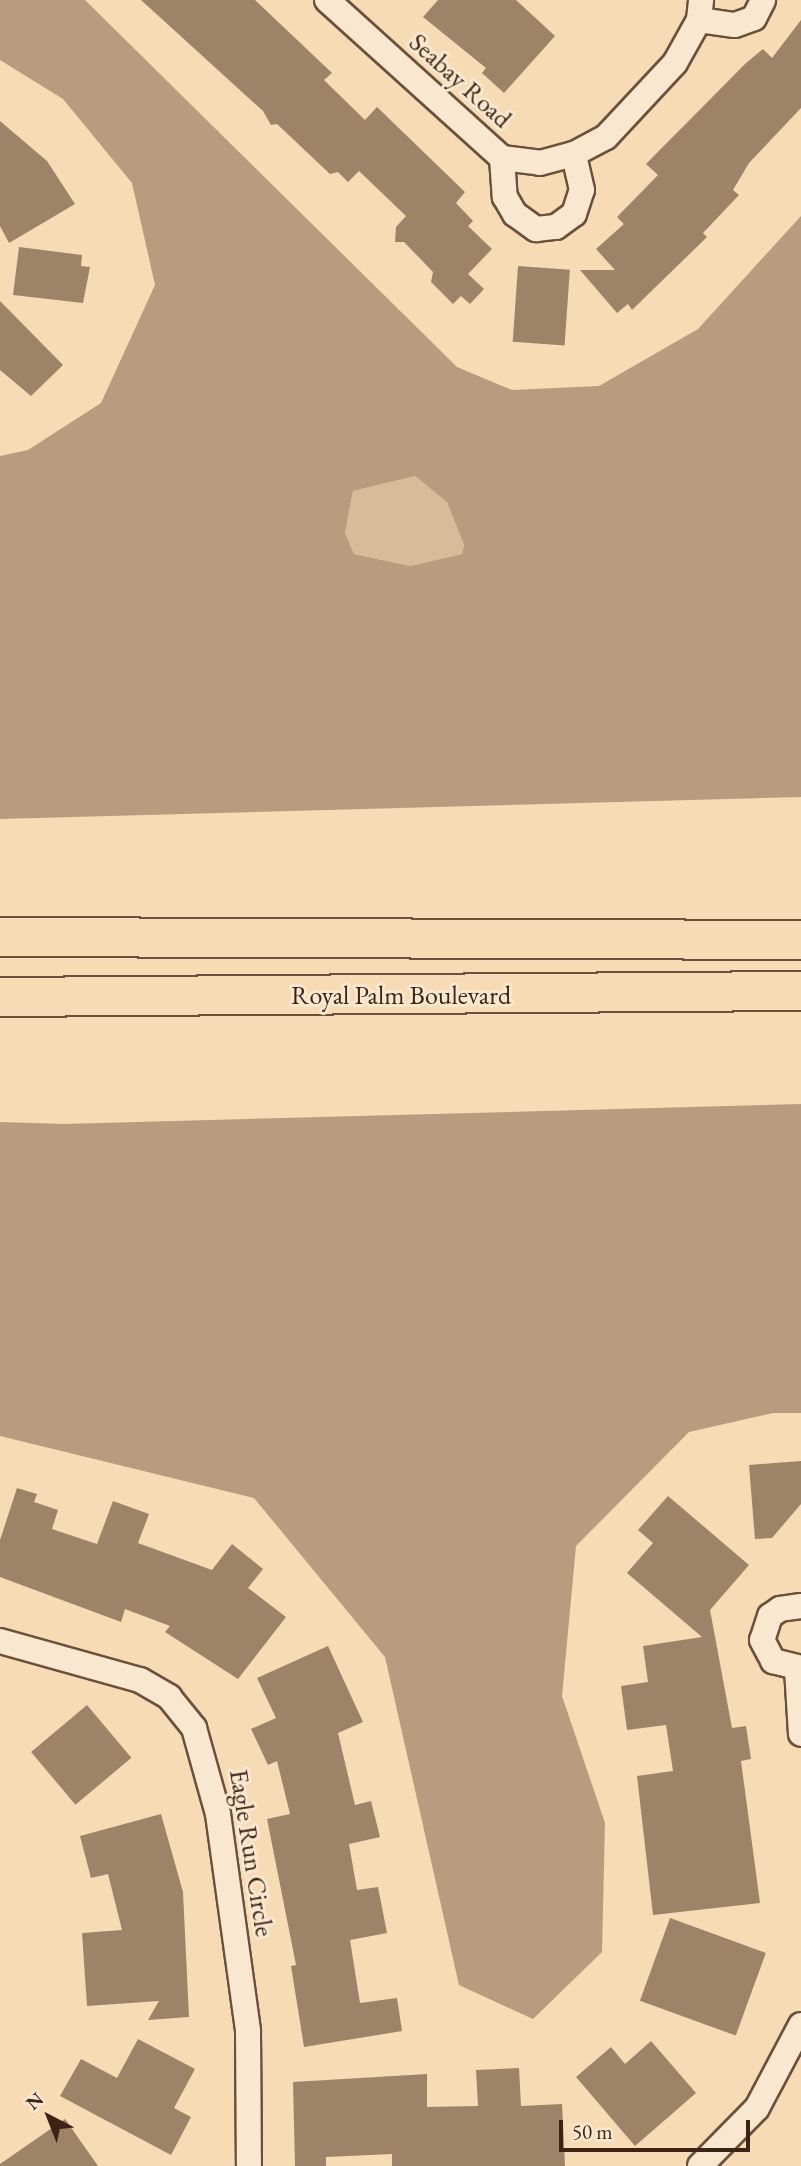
<!DOCTYPE html>
<html>
<head>
<meta charset="utf-8">
<style>
  body { margin:0 }
  #map { position:relative; width:801px; height:2166px; overflow:hidden; background:#f6dbb5; font-family:"EB Garamond",serif }
  div>[style] { position:absolute }
  .green>* { inset:0; background:#d7bc9a }
  .water>* { inset:0; background:#b79c7f }
  .building>* { inset:0; background:#9d8368; transform-origin:0 0 }
  .roads { filter:drop-shadow(2px 0 #6b513d) drop-shadow(-2px 0 #6b513d) drop-shadow(0 2px #6b513d) drop-shadow(0 -2px #6b513d) }
  .street>* { height:24px; margin:-12px; padding:0 12px; transform-origin:12px; border-radius:12px; background:#f9e8cf }
  .primary>* { height:38px; margin:-19px; padding:0 19px; transform-origin:19px; border-radius:19px; background:#f6dbb5 }
  span { translate:-50% -50%; white-space:nowrap; text-align:center; line-height:1.15; -webkit-text-stroke:6px #f9e8cf; paint-order:stroke }
  .street-label { font-size:26px; color:#3d2315 }
  .north { position:absolute; left:14px; top:2082px; width:70px; height:70px; -webkit-text-stroke:5px #f9e8cf; paint-order:stroke; rotate:318deg; font-size:19px; font-weight:700; line-height:28px; text-align:center; color:#3d2315 }
  .north::after { content:''; display:block; margin:auto; width:24px; height:32px; background:#3d2315; clip-path:polygon(50% 0,100% 100%,50% 72%,0 100%) }
  .scale { position:absolute; left:559px; top:2120px; width:191px; height:32px; box-sizing:border-box; border:4px solid #3d2315; border-top:0; padding-left:9px; font-size:21px; line-height:24px; white-space:nowrap; color:#3d2315; -webkit-text-stroke:5px #f9e8cf; paint-order:stroke }
</style>
</head>
<body>
<div id="map">
  <div class="green">
    <div style="clip-path:polygon(415px 476px,447px 502px,464px 545px,462px 554px,410px 566px,354px 554px,345px 533px,353px 491px)"></div>
  </div>
  <div class="water">
    <div style="clip-path:polygon(evenodd,0 0,85px 0,457px 367px,512px 390px,599px 386px,698px 329px,801px 216px,801px 797px,0 819px,0 456px,28px 450px,101px 403px,155px 285px,132px 183px,63px 99px,0 60px,0 0,415px 476px,447px 502px,464px 545px,462px 554px,410px 566px,354px 554px,345px 533px,353px 491px,415px 476px)"></div>
    <div style="clip-path:polygon(801px 1104px,801px 1413px,773px 1413px,689px 1432px,576px 1546px,562px 1696px,605px 1823px,602px 1952px,533px 2019px,459px 1985px,385px 1657px,254px 1498px,0 1436px,0 1122px,64px 1124px)"></div>
  </div>
  <div class="building">
    <div style="clip-path:polygon(141px 0,255px 0,332px 73px,324px 80px,365px 120px,377px 107px,465px 192px,456px 203px,473px 221px,468px 226px,492px 249px,468px 274px,484px 289px,470px 304px,461px 296px,453px 304px,431px 282px,433px 272px,404px 242px,395px 242px,396px 227px,406px 216px,359px 171px,348px 182px,338px 172px,330px 174px,277px 124px,271px 125px,263px 111px)"></div>
    <div style="clip-path:polygon(438px 0,516px 0,555px 36px,504px 93px,482px 73px,486px 68px,423px 17px)"></div>
    <div style="clip-path:polygon(801px 20px,801px 108px,749px 163px,733px 190px,739px 195px,703px 233px,707px 237px,632px 310px,628px 304px,617px 313px,580px 270px,615px 270px,596px 249px,624px 224px,617px 217px,658px 175px,646px 164px,746px 63px,763px 49px,772px 58px)"></div>
    <div style="clip-path:polygon(0 121px,47px 161px,75px 204px,9px 243px,0 226px)"></div>
    <div style="clip-path:polygon(19px 247px,82px 255px,81px 266px,90px 267px,83px 303px,13px 295px)"></div>
    <div style="left:518px;top:266px;width:52px;height:76px;rotate:4deg"></div>
    <div style="clip-path:polygon(0 301px,63px 365px,31px 396px,0 370px)"></div>
    <div style="clip-path:polygon(801px 1461px,801px 1504px,772px 1538px,755px 1539px,749px 1465px)"></div>
    <div style="clip-path:polygon(17px 1488px,37px 1494px,34px 1502px,58px 1510px,52px 1529px,97px 1544px,113px 1501px,149px 1514px,138px 1543px,212px 1570px,232px 1544px,263px 1569px,248px 1588px,286px 1617px,238px 1679px,165px 1632px,170px 1626px,125px 1609px,121px 1622px,0 1577px,0 1540px)"></div>
    <div style="clip-path:polygon(668px 1496px,749px 1565px,710px 1610px,732px 1728px,746px 1726px,751px 1759px,741px 1761px,760px 1903px,653px 1915px,637px 1776px,673px 1771px,666px 1725px,627px 1730px,621px 1686px,648px 1682px,643px 1646px,702px 1637px,627px 1573px,653px 1543px,638px 1530px)"></div>
    <div style="clip-path:polygon(328px 1646px,363px 1722px,338px 1733px,355px 1805px,371px 1801px,380px 1837px,349px 1844px,357px 1890px,378px 1887px,387px 1933px,350px 1940px,360px 2003px,397px 1998px,402px 2031px,304px 2047px,291px 1966px,296px 1965px,267px 1819px,290px 1814px,277px 1761px,268px 1765px,251px 1729px,276px 1718px,257px 1678px)"></div>
    <div style="left:87px;top:1705px;width:69px;height:73px;rotate:50deg"></div>
    <div style="clip-path:polygon(161px 1814px,183px 1892px,189px 2017px,148px 2020px,159px 2001px,87px 2006px,82px 1933px,122px 1930px,108px 1874px,91px 1878px,80px 1836px)"></div>
    <div style="left:670px;top:1918px;width:102px;height:88px;rotate:20deg"></div>
    <div style="clip-path:polygon(138px 2039px,195px 2069px,174px 2108px,191px 2117px,171px 2155px,60px 2096px,81px 2059px,117px 2078px)"></div>
    <div style="clip-path:polygon(651px 2041px,696px 2093px,635px 2146px,576px 2077px,611px 2047px,625px 2064px)"></div>
    <div style="clip-path:polygon(519px 2068px,521px 2106px,562px 2104px,565px 2166px,392px 2166px,392px 2154px,326px 2157px,326px 2166px,295px 2166px,293px 2082px,427px 2074px,427px 2107px,478px 2106px,476px 2070px)"></div>
    <div style="clip-path:polygon(65px 2119px,98px 2166px,0 2166px,0 2164px)"></div>
  </div>
  <div class="roads">
    <div class="street">
      <div style="left:327px;top:0;width:236px;rotate:42.1deg"></div>
      <div style="left:502px;top:158px;width:38px;rotate:7deg"></div>
      <div style="left:540px;top:163px;width:35px;rotate:-15deg"></div>
      <div style="left:574px;top:154px;width:36px;rotate:-28deg"></div>
      <div style="left:606px;top:137px;width:101px;rotate:-47deg"></div>
      <div style="left:675px;top:63px;width:49px;rotate:-60.8deg"></div>
      <div style="left:699px;top:20px;width:20px;rotate:-84deg"></div>
      <div style="left:699px;top:20px;width:36px;rotate:8deg"></div>
      <div style="left:735px;top:25px;width:20px;rotate:-20deg"></div>
      <div style="left:754px;top:18px;width:20px;rotate:-63deg"></div>
      <div style="left:502px;top:158px;width:39px;rotate:86deg"></div>
      <div style="left:505px;top:197px;width:20px;rotate:60deg"></div>
      <div style="left:515px;top:214px;width:26px;rotate:36deg"></div>
      <div style="left:536px;top:229px;width:20px;rotate:-6deg"></div>
      <div style="left:556px;top:227px;width:22px;rotate:-36deg"></div>
      <div style="left:574px;top:214px;width:25px;rotate:-72deg"></div>
      <div style="left:582px;top:190px;width:37px;rotate:-103deg"></div>
      <div style="left:801px;top:1606px;width:21px;rotate:172deg"></div>
      <div style="left:780px;top:1609px;width:12px;rotate:145deg"></div>
      <div style="left:770px;top:1616px;width:25px;rotate:108deg"></div>
      <div style="left:762px;top:1640px;width:24px;rotate:62deg"></div>
      <div style="left:773px;top:1661px;width:29px;rotate:14deg"></div>
      <div style="left:0;top:1641px;width:145px;rotate:15.6deg"></div>
      <div style="left:140px;top:1680px;width:34px;rotate:30deg"></div>
      <div style="left:169px;top:1697px;width:40px;rotate:51deg"></div>
      <div style="left:194px;top:1728px;width:89px;rotate:74.4deg"></div>
      <div style="left:218px;top:1814px;width:219px;rotate:82.1deg"></div>
      <div style="left:248px;top:2031px;width:135px;rotate:89.6deg"></div>
      <div style="left:797px;top:1669px;width:65px;rotate:86.5deg"></div>
      <div style="left:700px;top:2166px;width:81px;rotate:-45.5deg"></div>
      <div style="left:757px;top:2108px;width:94px;rotate:-62.1deg"></div>
    </div>
    <div class="primary">
      <div style="left:0;top:937px;width:801px;rotate:0.21deg"></div>
      <div style="left:0;top:997px;width:801px;rotate:-0.43deg"></div>
    </div>
  </div>
  <div class="street-label">
    <span style="left:460px;top:81px;rotate:42deg">Seabay Road</span>
    <span style="left:401px;top:996px">Royal Palm Boulevard</span>
    <span style="left:251px;top:1853px;rotate:81deg">Eagle Run Circle</span>
  </div>
  <div class="north">N</div>
  <div class="scale">50 m</div>
</div>
</body>
</html>
